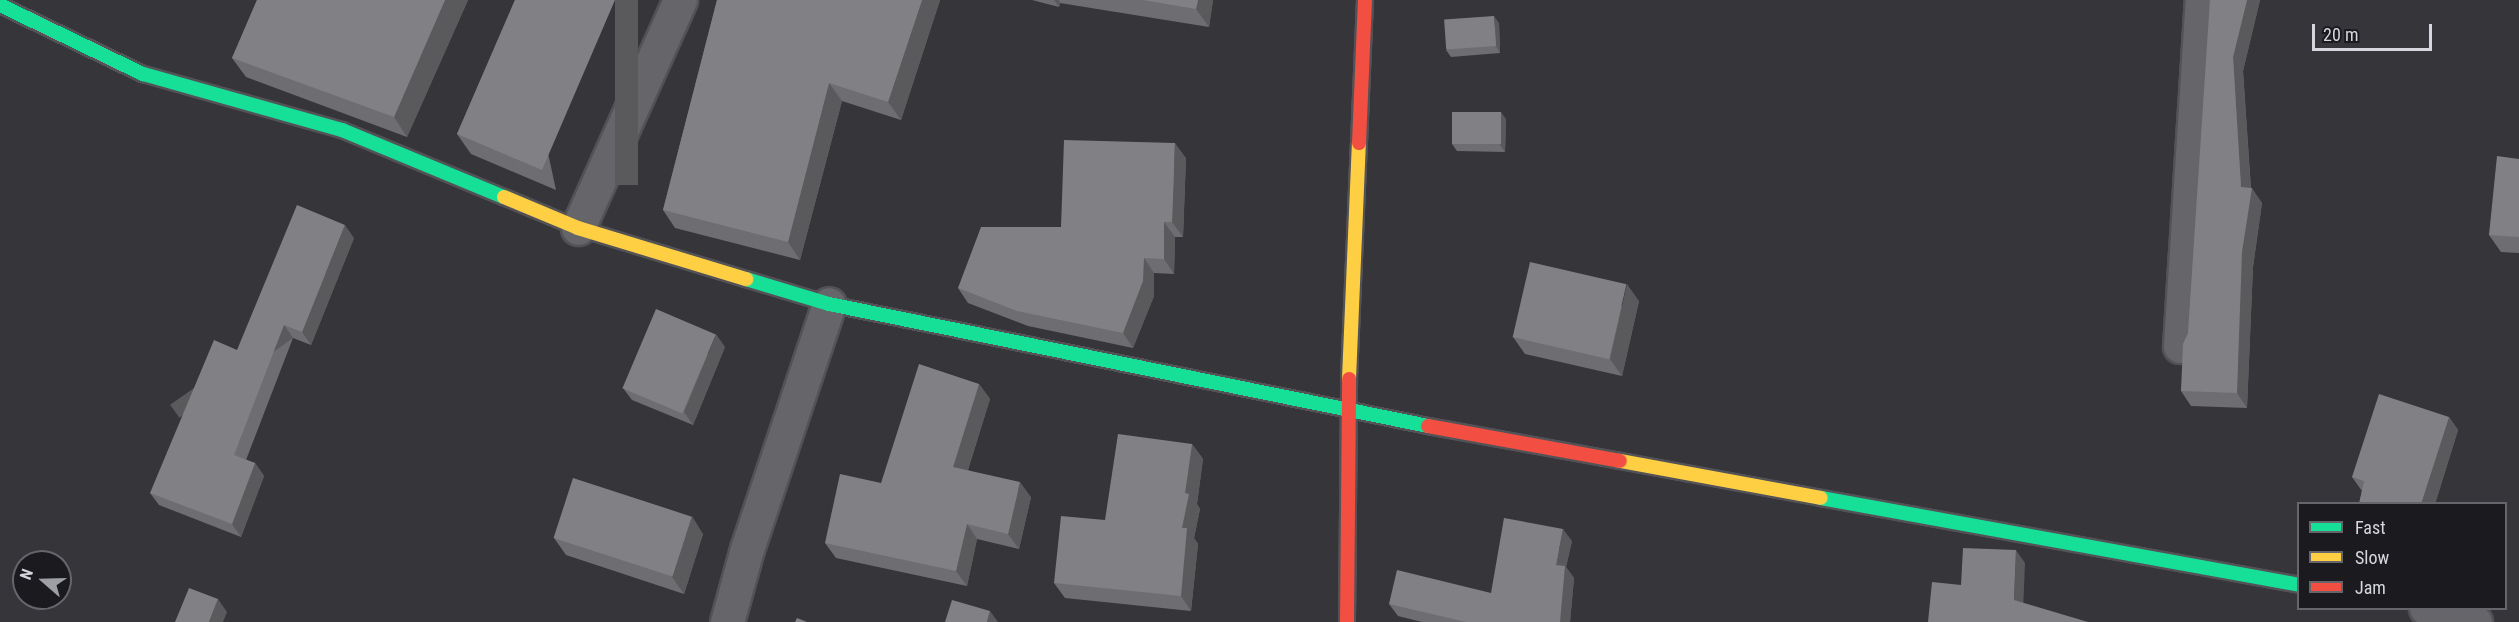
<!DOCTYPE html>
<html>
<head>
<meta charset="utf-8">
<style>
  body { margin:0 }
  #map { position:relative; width:2519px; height:622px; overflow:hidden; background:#35353a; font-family:"Roboto Condensed",sans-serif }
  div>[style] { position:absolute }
  .roads { filter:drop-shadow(2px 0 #525257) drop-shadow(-2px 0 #525257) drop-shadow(0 2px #525257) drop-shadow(0 -2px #525257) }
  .street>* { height:33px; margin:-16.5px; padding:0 16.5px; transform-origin:16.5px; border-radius:16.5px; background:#66666a }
  .fast>* { height:14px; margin:-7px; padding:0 7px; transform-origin:7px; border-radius:7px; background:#16e098 }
  .slow>* { height:14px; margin:-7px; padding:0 7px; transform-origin:7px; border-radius:7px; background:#ffcf43 }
  .jam>* { height:14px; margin:-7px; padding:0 7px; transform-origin:7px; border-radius:7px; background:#f24e42 }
  .wall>* { inset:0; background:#6e6e72 }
  .shaded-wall>* { inset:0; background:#5a5a5d; transform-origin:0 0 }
  .building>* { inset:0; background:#808085; transform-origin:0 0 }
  span { translate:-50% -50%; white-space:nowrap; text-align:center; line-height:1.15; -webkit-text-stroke:6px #1a1a1f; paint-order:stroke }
  .legend { position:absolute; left:2297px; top:502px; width:210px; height:108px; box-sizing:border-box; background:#1a1a1f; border:2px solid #65656b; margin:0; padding:8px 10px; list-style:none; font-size:18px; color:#d6d6de }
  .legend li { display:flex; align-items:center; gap:12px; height:30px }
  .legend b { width:30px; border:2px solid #65656b }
  .north { position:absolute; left:12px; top:550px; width:60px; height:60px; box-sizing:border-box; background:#1a1a1f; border:2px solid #65656b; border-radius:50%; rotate:290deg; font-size:16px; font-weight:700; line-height:24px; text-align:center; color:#d6d6de }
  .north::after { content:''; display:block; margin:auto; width:21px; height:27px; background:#9e9ea5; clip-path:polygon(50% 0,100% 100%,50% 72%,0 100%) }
  .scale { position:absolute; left:2312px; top:24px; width:120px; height:27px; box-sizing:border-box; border:3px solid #d6d6de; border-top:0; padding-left:8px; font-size:18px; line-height:21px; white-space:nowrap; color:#d6d6de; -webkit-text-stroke:4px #1a1a1f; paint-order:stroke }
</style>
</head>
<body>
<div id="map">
  <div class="roads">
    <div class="street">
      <div style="left:578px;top:228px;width:250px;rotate:-65.9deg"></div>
      <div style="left:2180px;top:346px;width:347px;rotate:-86.4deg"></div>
      <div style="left:2426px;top:608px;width:51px;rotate:15.9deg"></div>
      <div style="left:727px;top:622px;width:76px;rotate:-74.7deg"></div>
      <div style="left:747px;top:549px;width:258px;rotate:-71.5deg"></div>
    </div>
    <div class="fast">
      <div style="left:0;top:5px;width:159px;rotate:25.8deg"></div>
      <div style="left:143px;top:74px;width:207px;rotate:15.7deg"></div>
      <div style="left:342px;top:130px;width:175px;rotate:22.5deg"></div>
      <div style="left:746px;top:279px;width:87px;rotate:16.8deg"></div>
      <div style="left:829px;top:304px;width:611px;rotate:11.51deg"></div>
      <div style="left:1821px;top:498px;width:485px;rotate:10.3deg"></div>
    </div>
    <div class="slow">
      <div style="left:504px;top:197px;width:80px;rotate:22.7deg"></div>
      <div style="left:578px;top:228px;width:176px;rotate:16.9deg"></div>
      <div style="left:1349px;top:379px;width:236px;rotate:-87.6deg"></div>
      <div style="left:1620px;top:461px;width:204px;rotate:10.4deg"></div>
    </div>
    <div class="jam">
      <div style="left:1359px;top:143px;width:143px;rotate:-87.6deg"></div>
      <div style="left:1428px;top:426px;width:195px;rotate:10.3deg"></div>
      <div style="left:1347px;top:622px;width:243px;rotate:-89.5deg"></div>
    </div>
  </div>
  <div class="wall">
    <div style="clip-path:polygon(257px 0,468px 0,407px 137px,246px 77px,232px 58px)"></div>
    <div style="clip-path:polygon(515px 0,556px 190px,471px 154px,457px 134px)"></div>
    <div style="clip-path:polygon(717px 0,940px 0,901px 120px,842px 101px,800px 260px,675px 228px,663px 210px)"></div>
    <div style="clip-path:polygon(1032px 0,1213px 0,1209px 27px,1060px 3px,1059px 7px)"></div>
    <div style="clip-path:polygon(2210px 0,2260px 0,2243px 71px,2251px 188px,2262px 203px,2253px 267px,2247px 408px,2191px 406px,2181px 391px,2188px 333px)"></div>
    <div style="clip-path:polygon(1499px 23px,1500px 53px,1451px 57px,1446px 50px)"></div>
    <div style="clip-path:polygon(1506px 119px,1505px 152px,1457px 151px,1452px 144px)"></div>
    <div style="clip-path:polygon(1186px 158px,1183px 237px,1175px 237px,1174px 274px,1154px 273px,1154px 296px,1133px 348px,1028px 326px,968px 303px,958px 288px,1061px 227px)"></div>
    <div style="clip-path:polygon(2519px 159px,2519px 253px,2501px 252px,2489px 235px)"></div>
    <div style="clip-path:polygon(354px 238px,311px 345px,293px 338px,246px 460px,255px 463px,264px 476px,241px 537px,159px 505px,150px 493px)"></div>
    <div style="clip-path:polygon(1639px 301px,1622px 376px,1525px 354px,1513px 337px)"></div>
    <div style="clip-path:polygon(725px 347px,693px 425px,632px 400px,623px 388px)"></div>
    <div style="clip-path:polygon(979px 384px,990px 399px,968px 470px,1031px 497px,1019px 549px,977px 539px,967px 586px,836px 558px,825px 543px,881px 483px)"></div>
    <div style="clip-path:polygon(2449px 417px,2458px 430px,2435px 504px,2359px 504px,2362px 491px,2352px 477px)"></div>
    <div style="clip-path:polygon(1192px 444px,1203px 459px,1197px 504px,1200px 509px,1194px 538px,1198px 544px,1191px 611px,1065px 598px,1054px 583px,1105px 520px)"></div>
    <div style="clip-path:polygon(703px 534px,684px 594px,566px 555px,554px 538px)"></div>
    <div style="clip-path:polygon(1572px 541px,1566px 567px,1574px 578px,1570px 622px,1422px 622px,1398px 616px,1389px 604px,1491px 593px)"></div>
  </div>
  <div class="shaded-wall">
    <div style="clip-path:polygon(445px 0,468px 0,407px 137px,394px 117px)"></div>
    <div style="left:615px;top:0;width:23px;height:185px"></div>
    <div style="clip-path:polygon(922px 0,940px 0,901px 120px,888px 102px)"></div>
    <div style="clip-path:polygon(1054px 0,1059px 0,1060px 3px,1059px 7px)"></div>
    <div style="clip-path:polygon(1198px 0,1213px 0,1209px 27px,1196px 9px)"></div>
    <div style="clip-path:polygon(2247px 0,2260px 0,2243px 71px,2251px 192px,2252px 188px,2262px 203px,2253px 267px,2247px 408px,2237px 393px,2241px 187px,2233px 57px)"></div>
    <div style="clip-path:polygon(1494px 16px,1499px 23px,1500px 53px,1496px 46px)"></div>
    <div style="clip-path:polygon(829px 83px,842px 101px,800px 260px,788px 242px)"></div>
    <div style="clip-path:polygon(1501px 112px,1506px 119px,1505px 152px,1500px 145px)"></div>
    <div style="clip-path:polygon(1175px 143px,1186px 158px,1183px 237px,1172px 222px)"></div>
    <div style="clip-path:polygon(1164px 222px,1175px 237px,1174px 274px,1164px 259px)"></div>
    <div style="clip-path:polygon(345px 225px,354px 238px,311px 345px,302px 332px)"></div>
    <div style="clip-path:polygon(1144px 258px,1154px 273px,1154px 296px,1133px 348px,1123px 333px)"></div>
    <div style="clip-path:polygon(1627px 284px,1639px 301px,1622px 376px,1610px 359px)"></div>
    <div style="left:284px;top:325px;width:16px;height:139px;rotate:55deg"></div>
    <div style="clip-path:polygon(716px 334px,725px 347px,693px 425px,684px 412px)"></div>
    <div style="clip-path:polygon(979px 384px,990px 399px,964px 482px,953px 467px)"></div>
    <div style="clip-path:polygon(2449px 417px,2458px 430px,2435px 504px,2421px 504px)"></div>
    <div style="clip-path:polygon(1192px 444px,1203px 459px,1197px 504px,1200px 509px,1194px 538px,1198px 544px,1191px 611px,1181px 596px,1182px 528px,1185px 493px)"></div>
    <div style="clip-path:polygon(255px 463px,264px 476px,241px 537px,232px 524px)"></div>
    <div style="clip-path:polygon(1020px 482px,1031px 497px,1019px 549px,1008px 534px)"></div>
    <div style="clip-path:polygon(692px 516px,703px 534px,684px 594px,672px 577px)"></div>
    <div style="clip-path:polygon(967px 524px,977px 539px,967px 586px,956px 571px)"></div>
    <div style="clip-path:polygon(1563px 529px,1572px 541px,1566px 567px,1574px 578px,1570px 622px,1560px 622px,1556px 565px)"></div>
    <div style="clip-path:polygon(2016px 550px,2025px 563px,2023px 612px,2014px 600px)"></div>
    <div style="clip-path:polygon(218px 599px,227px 612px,223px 622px,209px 622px)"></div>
    <div style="clip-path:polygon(990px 611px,998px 622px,987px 622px)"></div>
  </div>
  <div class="building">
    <div style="clip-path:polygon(257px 0,445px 0,394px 117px,232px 58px)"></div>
    <div style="clip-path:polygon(515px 0,615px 0,542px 170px,457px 134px)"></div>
    <div style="clip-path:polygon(717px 0,922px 0,888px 102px,829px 83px,788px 242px,663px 210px)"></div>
    <div style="clip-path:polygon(1143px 0,1198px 0,1196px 9px)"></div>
    <div style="clip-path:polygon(2210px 0,2247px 0,2233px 57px,2241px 187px,2252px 188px,2242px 252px,2237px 393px,2181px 391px,2183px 344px,2188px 333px)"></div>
    <div style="left:1494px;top:16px;width:30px;height:50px;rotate:86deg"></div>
    <div style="left:1452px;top:112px;width:49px;height:32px"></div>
    <div style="clip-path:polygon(1064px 140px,1175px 143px,1172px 222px,1164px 222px,1164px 259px,1144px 258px,1143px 281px,1123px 333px,1017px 311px,958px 288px,981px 227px,1061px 227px)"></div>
    <div style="clip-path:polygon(2497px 156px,2519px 159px,2519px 237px,2489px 235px)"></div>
    <div style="clip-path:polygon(297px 205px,345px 225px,302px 332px,284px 325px,234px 455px,255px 463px,232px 524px,150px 493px,214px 340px,237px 350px)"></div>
    <div style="left:1530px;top:262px;width:99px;height:77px;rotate:13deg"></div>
    <div style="left:656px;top:309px;width:65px;height:86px;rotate:23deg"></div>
    <div style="clip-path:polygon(919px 364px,979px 384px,953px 467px,1020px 482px,1008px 534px,967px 524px,956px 571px,825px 543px,840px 474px,881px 483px)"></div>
    <div style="clip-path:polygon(2379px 394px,2449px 417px,2421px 504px,2359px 504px,2364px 481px,2352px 477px)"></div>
    <div style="clip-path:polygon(1118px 434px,1192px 444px,1185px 493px,1189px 494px,1182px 528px,1187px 528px,1181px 596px,1054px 583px,1061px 516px,1105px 520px)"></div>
    <div style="left:573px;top:478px;width:125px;height:63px;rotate:18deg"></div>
    <div style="clip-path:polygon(1504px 518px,1563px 529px,1556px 565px,1565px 566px,1560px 622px,1466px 622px,1389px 604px,1397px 570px,1491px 593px)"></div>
    <div style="clip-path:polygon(1963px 548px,2016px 550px,2014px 600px,2088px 622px,1928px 622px,1932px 582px,1961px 585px)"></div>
    <div style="clip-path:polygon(189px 588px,218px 599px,209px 622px,175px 622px)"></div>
    <div style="clip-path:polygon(952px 600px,990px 611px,987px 622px,945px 622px)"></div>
    <div style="clip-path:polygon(797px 618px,807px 622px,795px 622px)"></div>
  </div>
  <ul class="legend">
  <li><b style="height:8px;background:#16e098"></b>Fast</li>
  <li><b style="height:8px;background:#ffcf43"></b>Slow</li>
  <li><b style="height:8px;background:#f24e42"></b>Jam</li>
  </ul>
  <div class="north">N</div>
  <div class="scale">20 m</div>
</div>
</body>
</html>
